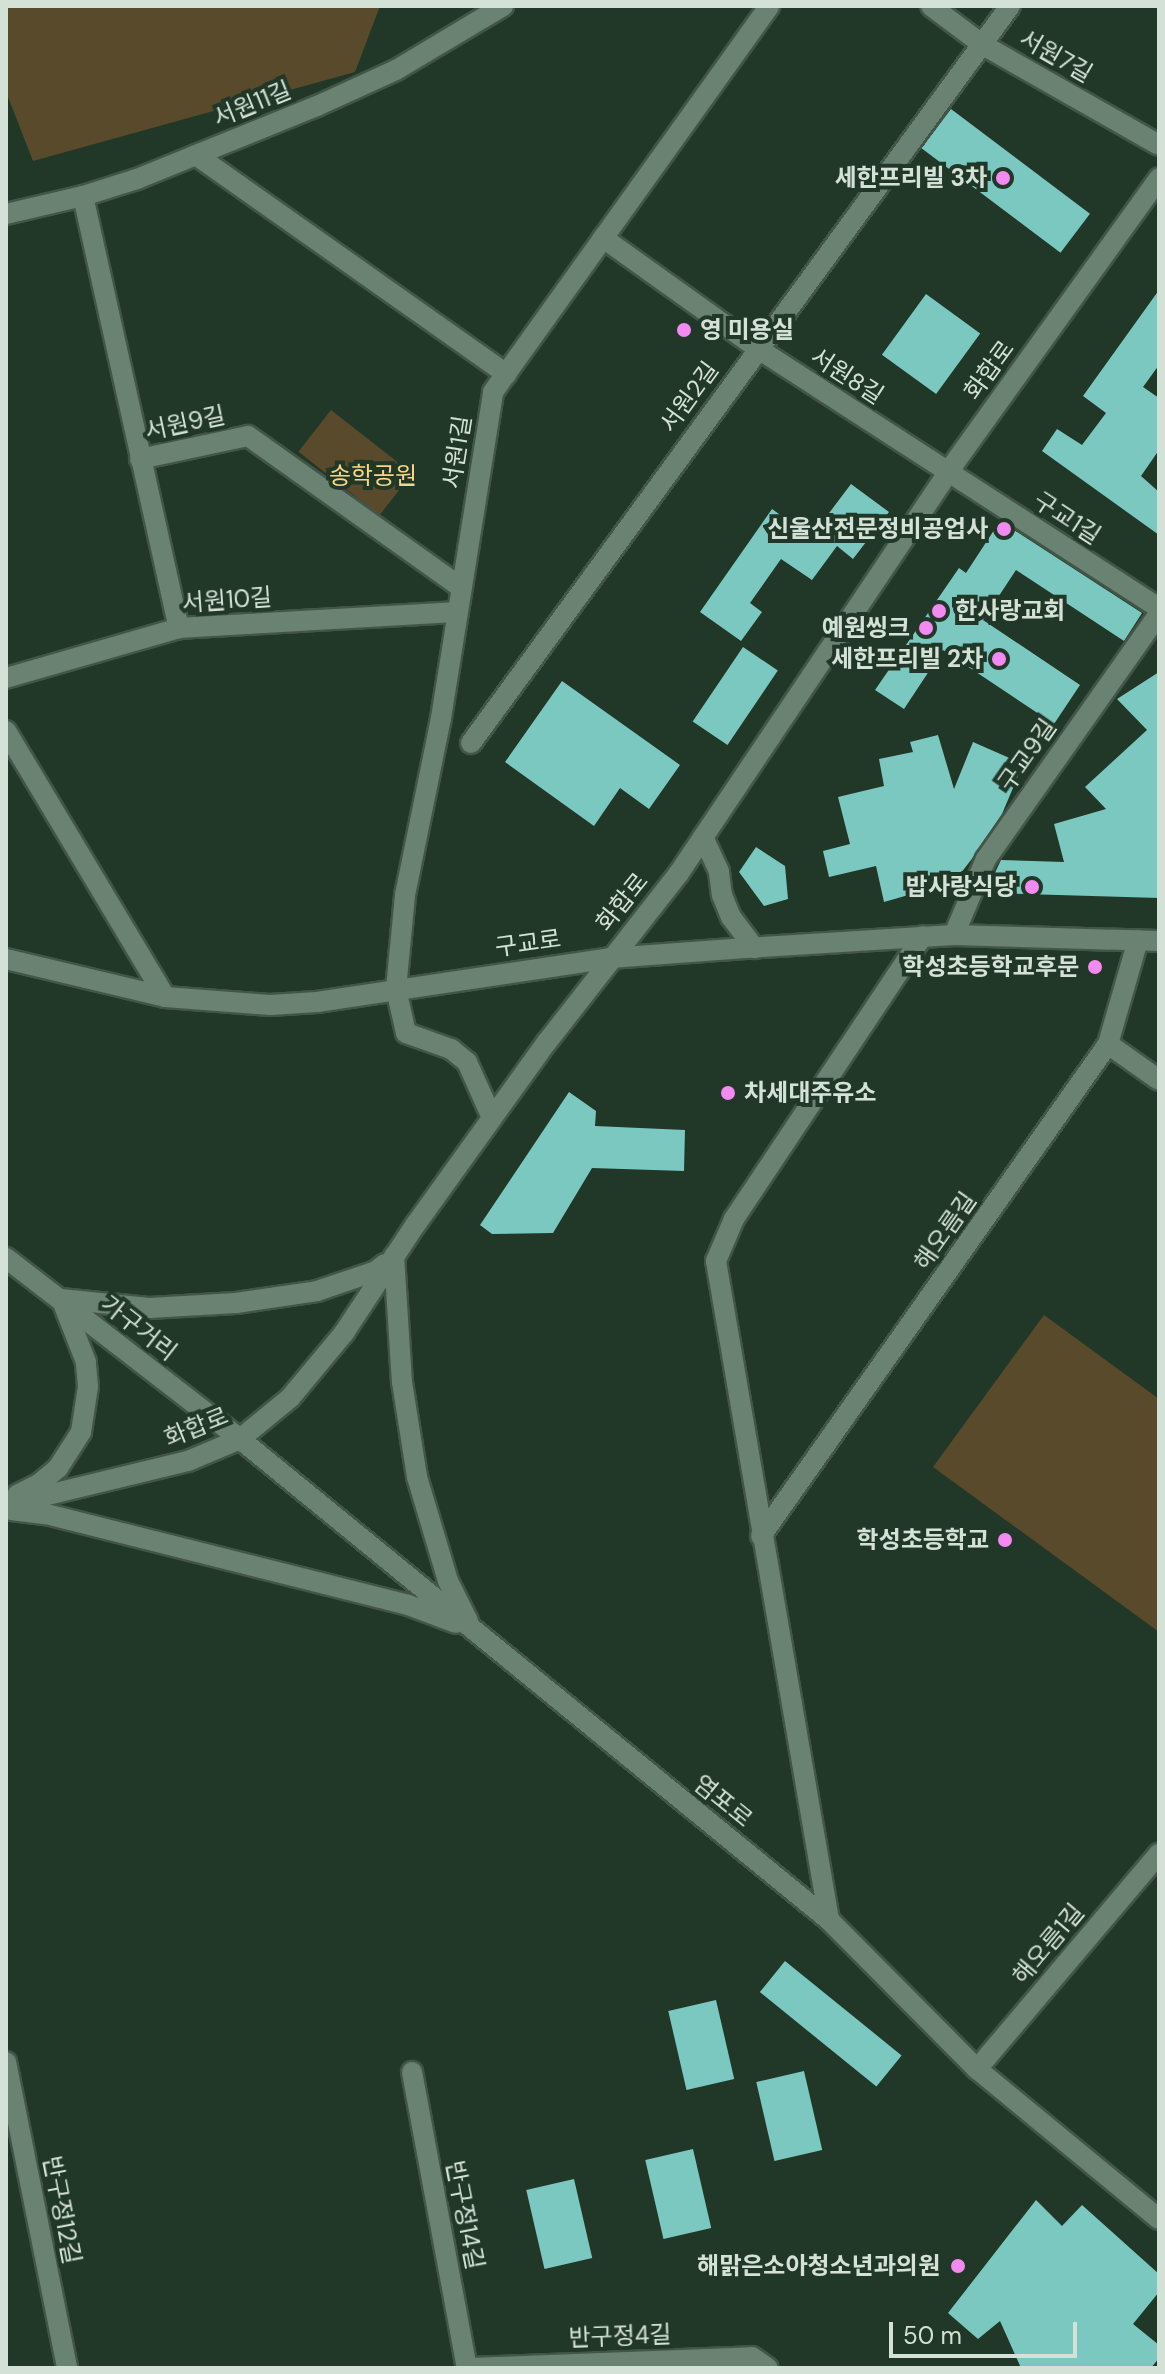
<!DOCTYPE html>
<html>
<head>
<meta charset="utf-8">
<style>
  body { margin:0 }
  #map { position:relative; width:1165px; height:2374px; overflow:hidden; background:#213728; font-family:"DM Sans","Noto Sans KR",sans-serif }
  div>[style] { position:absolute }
  .green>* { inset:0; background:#594a2b; transform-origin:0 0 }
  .building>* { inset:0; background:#7bc8c1; transform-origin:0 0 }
  .roads { filter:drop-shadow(2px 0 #425548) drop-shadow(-2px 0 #425548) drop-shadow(0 2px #425548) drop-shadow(0 -2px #425548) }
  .minor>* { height:20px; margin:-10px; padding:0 10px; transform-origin:10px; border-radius:10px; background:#6a8271 }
  .secondary>* { height:20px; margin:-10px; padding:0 10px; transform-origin:10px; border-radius:10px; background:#6a8271 }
  .dots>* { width:22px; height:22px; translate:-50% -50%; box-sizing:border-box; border:4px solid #213728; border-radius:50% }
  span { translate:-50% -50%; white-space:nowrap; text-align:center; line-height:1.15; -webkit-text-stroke:8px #213728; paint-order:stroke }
  .street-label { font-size:24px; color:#d4e1d7 }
  .poi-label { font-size:24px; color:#d4e1d7; font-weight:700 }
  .right { translate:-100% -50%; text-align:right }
  .left { translate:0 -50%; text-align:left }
  .park-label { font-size:24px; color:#fad585 }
  .frame { position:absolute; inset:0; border:8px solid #d4e1d7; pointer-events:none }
  .scale { position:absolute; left:889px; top:2322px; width:188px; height:36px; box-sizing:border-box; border:4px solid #d4e1d7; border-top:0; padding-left:10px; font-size:24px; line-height:28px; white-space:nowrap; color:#d4e1d7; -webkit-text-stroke:6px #213728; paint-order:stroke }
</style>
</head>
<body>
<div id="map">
  <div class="green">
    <div style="clip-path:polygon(6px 6px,380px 6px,355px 72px,33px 161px,6px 92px)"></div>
    <div style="left:331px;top:410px;width:103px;height:53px;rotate:38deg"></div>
    <div style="clip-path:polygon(1044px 1315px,1159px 1399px,1159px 1632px,933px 1467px)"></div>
  </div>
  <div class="building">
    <div style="left:951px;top:109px;width:174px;height:49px;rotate:37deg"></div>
    <div style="clip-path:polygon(1159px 290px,1159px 365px,1143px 387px,1159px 398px,1159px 450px,1141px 476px,1159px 492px,1159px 535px,1042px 451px,1057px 429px,1082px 445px,1106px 413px,1083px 396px)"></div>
    <div style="left:926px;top:294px;width:67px;height:75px;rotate:36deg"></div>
    <div style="clip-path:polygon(851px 484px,889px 512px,853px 559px,837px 546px,812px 580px,781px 559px,750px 603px,762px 612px,741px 641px,700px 612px,772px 509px,811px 537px)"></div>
    <div style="clip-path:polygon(1000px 521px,1142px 613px,1124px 641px,1016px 570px,983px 620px,1080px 685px,1054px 724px,943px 650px,904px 709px,875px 690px,959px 568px,966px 573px)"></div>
    <div style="left:743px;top:647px;width:42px;height:90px;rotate:34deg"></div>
    <div style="clip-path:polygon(1159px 672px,1159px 898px,991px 893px,992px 879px,1001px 860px,1064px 862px,1054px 824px,1106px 809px,1085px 787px,1147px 730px,1117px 699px)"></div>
    <div style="clip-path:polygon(562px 681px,680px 765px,649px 809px,620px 788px,594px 826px,505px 762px)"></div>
    <div style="clip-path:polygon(938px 735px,954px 789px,973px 742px,1023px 764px,1002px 814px,971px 860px,954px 882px,884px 902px,876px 866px,829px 877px,823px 851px,850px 844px,838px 797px,884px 786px,879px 759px,913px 752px,910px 742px)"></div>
    <div style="clip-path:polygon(756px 847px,785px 866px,788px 899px,764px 906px,739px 872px)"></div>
    <div style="clip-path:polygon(569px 1092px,596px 1111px,595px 1126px,685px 1130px,684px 1171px,592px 1168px,553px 1233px,492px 1234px,480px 1225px)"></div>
    <div style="left:785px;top:1961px;width:150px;height:40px;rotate:39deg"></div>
    <div style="left:716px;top:2000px;width:81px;height:49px;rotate:77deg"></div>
    <div style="left:804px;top:2071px;width:81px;height:49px;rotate:77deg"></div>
    <div style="left:693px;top:2149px;width:81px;height:49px;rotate:77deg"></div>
    <div style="left:574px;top:2179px;width:81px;height:49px;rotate:77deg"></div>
    <div style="clip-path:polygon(1036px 2200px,1062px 2226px,1082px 2205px,1159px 2274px,1159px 2292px,1133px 2324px,1159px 2345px,1159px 2358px,1151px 2368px,1021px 2368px,1000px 2321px,978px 2339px,948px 2313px)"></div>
  </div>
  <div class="roads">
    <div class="minor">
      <div style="left:931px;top:6px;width:65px;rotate:36.9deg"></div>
      <div style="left:983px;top:45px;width:202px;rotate:29.6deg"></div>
      <div style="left:196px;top:155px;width:380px;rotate:35.2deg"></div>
      <div style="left:83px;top:196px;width:443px;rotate:77.5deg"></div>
      <div style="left:6px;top:214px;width:79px;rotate:-13.2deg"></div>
      <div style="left:83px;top:196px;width:57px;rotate:-17.5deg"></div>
      <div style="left:137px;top:179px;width:194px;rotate:-22.1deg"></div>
      <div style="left:317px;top:106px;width:87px;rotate:-24.5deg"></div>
      <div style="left:396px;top:70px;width:125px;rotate:-30.9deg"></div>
      <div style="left:603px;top:238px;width:189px;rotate:35.5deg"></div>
      <div style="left:757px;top:348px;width:479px;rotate:32.9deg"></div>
      <div style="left:140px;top:459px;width:110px;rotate:-12deg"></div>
      <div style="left:248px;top:436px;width:262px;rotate:35.4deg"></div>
      <div style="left:6px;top:678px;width:180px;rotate:-16.1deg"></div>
      <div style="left:179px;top:628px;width:279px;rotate:-3.3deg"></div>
      <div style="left:6px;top:731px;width:310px;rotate:59.1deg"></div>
      <div style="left:471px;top:743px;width:913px;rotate:-53.82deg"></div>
      <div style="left:954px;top:935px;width:82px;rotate:-67.2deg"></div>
      <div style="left:986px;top:859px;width:300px;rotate:-54.8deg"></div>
      <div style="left:396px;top:989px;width:94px;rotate:-84.5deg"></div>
      <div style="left:405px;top:895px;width:181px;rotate:-78.5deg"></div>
      <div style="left:441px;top:718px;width:330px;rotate:-80.9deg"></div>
      <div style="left:493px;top:392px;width:475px;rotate:-54.4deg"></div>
      <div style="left:1108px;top:1044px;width:62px;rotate:35.2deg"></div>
      <div style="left:761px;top:1536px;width:602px;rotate:-54.81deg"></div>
      <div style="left:1108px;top:1044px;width:108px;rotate:-73.9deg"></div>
      <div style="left:829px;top:1920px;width:669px;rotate:-99.73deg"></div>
      <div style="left:716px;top:1261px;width:46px;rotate:-66.8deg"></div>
      <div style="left:734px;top:1219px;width:340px;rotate:-56.3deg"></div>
      <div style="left:6px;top:2062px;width:312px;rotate:78.7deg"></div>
      <div style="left:977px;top:2069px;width:282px;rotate:-49.8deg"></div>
      <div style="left:412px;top:2072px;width:301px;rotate:79.5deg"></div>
      <div style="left:471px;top:2368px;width:281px;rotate:-2.2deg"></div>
      <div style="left:752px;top:2357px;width:19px;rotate:35deg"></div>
    </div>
    <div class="secondary">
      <div style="left:703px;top:837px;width:38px;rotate:65deg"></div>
      <div style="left:719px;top:872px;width:23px;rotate:83deg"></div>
      <div style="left:722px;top:895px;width:24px;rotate:68deg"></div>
      <div style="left:731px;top:917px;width:39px;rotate:53deg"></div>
      <div style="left:6px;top:959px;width:163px;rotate:13.4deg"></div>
      <div style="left:165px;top:997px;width:105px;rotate:4.4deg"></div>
      <div style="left:270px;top:1005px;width:47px;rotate:-3.7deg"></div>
      <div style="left:317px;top:1002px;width:296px;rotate:-8.5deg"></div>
      <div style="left:610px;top:958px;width:136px;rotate:-4.2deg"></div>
      <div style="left:746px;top:948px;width:208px;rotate:-3.6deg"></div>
      <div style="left:954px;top:935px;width:205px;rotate:1.7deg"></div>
      <div style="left:396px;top:989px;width:45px;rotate:77.2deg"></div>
      <div style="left:406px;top:1033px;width:48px;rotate:19.6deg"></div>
      <div style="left:451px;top:1049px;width:21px;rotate:39deg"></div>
      <div style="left:467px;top:1062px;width:61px;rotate:65.9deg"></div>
      <div style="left:394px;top:1256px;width:126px;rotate:86.4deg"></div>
      <div style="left:402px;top:1382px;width:96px;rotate:81deg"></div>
      <div style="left:417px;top:1477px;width:109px;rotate:73.4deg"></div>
      <div style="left:448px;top:1581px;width:45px;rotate:63.4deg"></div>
      <div style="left:6px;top:1258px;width:296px;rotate:37.7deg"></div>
      <div style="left:240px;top:1439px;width:760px;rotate:39.24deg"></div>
      <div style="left:829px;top:1920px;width:210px;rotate:45.2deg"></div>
      <div style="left:977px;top:2069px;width:236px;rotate:39.5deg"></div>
      <div style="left:61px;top:1299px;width:88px;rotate:5.8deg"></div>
      <div style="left:149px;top:1308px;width:87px;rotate:-3.3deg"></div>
      <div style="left:236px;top:1303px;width:82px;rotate:-8.4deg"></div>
      <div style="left:317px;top:1291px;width:62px;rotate:-18.7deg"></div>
      <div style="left:376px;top:1271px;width:11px;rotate:-38deg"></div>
      <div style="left:17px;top:1495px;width:25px;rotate:-27deg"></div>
      <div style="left:39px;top:1484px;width:25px;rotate:-40deg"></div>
      <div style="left:58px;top:1468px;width:43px;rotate:-57.4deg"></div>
      <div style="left:81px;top:1432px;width:46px;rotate:-81.2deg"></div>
      <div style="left:88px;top:1387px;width:25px;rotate:-95deg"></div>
      <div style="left:86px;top:1362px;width:60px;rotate:-111.4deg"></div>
      <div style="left:6px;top:1505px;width:187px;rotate:-13.6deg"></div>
      <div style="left:188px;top:1461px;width:56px;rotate:-22.9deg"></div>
      <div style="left:240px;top:1439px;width:65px;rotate:-39.4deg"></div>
      <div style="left:290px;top:1398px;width:85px;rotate:-50.3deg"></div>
      <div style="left:344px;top:1333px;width:131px;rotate:-56.6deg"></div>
      <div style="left:416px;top:1224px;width:224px;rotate:-54.3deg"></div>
      <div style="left:547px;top:1042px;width:214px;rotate:-52deg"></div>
      <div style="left:679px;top:873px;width:483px;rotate:-56.1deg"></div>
      <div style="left:948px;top:472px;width:362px;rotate:-54.3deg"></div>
      <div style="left:11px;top:1510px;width:35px;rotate:7deg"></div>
      <div style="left:46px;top:1514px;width:373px;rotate:14.1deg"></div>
      <div style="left:408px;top:1605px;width:51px;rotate:20.6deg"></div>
    </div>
  </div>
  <div class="dots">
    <div style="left:1003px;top:178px;background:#f28af2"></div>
    <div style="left:684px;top:330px;background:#f28af2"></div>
    <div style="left:1004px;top:529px;background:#f28af2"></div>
    <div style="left:939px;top:611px;background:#f28af2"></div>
    <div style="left:926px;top:628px;background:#f28af2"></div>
    <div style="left:999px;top:659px;background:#f28af2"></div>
    <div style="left:1032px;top:887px;background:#f28af2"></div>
    <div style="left:1095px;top:967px;background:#f28af2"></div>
    <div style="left:728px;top:1093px;background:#f28af2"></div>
    <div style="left:1005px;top:1540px;background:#f28af2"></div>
    <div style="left:958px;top:2266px;background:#f28af2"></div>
  </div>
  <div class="street-label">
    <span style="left:1056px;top:56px;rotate:30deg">서원7길</span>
    <span style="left:252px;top:104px;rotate:-22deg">서원11길</span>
    <span style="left:989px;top:370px;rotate:-54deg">화합로</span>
    <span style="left:847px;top:376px;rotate:33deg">서원8길</span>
    <span style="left:689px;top:397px;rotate:-54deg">서원2길</span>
    <span style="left:185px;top:423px;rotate:-12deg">서원9길</span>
    <span style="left:457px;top:452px;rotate:-81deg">서원1길</span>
    <span style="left:1067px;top:518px;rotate:33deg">구교1길</span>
    <span style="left:227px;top:600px;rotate:-4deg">서원10길</span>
    <span style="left:1027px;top:755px;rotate:-55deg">구교9길</span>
    <span style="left:622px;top:902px;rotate:-51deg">화합로</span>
    <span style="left:528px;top:943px;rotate:-8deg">구교로</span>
    <span style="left:945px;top:1231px;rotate:-55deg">해오름길</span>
    <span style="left:139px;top:1328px;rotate:38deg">가구거리</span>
    <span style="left:196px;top:1427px;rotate:-22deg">화합로</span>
    <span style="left:723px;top:1801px;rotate:39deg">염포로</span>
    <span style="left:1048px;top:1944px;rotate:-50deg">해오름1길</span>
    <span style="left:62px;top:2210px;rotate:79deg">반구정12길</span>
    <span style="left:465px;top:2215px;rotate:79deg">반구정14길</span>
    <span style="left:620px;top:2336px;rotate:-2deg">반구정4길</span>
  </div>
  <div class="poi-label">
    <span class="right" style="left:987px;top:178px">세한프리빌 3차</span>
    <span class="left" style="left:700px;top:330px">영 미용실</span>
    <span class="right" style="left:988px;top:529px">신울산전문정비공업사</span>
    <span class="left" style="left:955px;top:611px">한사랑교회</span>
    <span class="right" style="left:910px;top:628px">예원씽크</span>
    <span class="right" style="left:983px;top:659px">세한프리빌 2차</span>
    <span class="right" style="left:1016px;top:887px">밥사랑식당</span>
    <span class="right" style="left:1079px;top:967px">학성초등학교후문</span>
    <span class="left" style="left:744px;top:1093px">차세대주유소</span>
    <span class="right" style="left:989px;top:1540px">학성초등학교</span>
    <span class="right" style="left:940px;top:2266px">해맑은소아청소년과의원</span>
  </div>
  <div class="park-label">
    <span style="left:373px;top:476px">송학공원</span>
  </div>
  <div class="frame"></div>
  <div class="scale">50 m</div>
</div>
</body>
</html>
